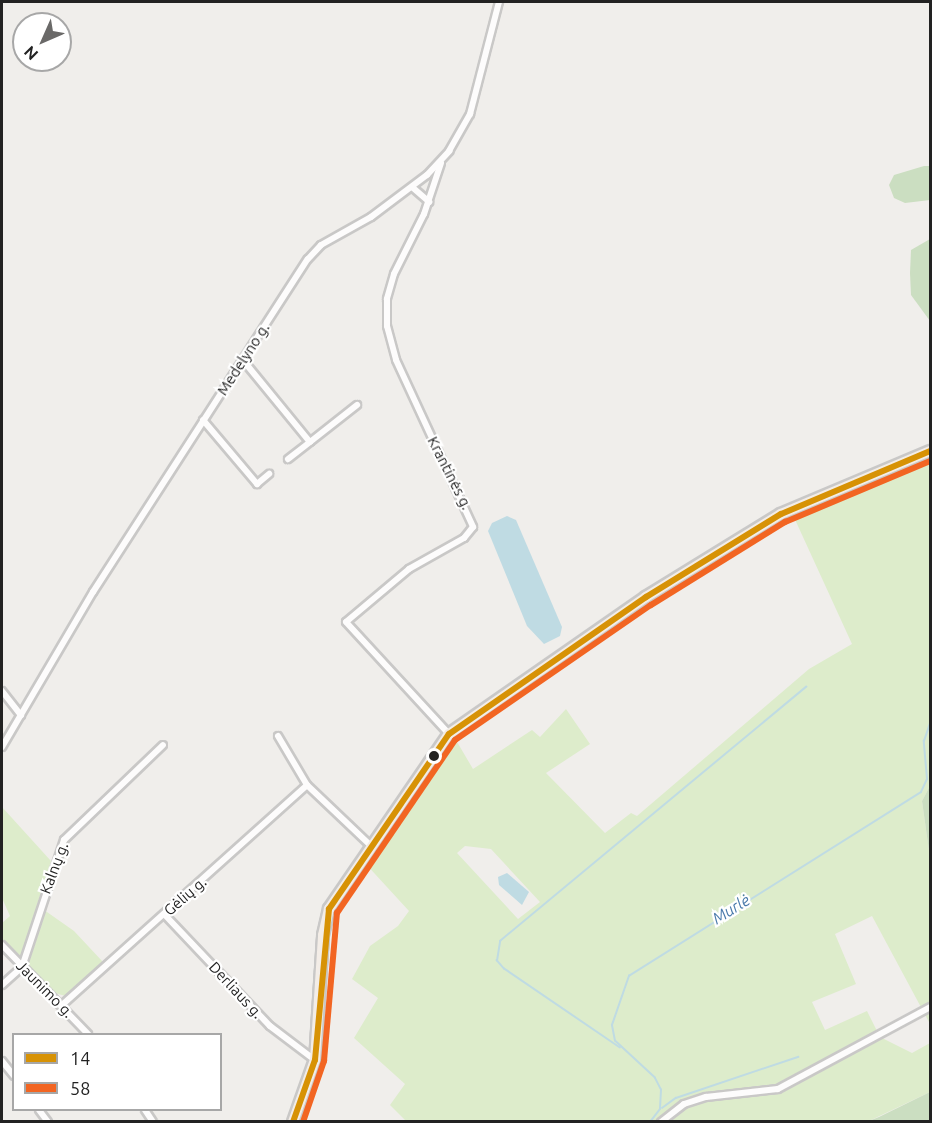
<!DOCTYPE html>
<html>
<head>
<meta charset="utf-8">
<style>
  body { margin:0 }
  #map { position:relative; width:932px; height:1123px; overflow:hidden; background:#f0eeeb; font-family:Ubuntu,sans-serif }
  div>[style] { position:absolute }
  .grass>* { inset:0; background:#ddeccb }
  .forest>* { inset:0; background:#cbdec1 }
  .water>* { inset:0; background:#bfdbe3 }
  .stream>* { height:1.5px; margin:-0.75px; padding:0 0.75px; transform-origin:0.75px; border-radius:0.75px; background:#bfdbe3 }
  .roads { filter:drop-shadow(2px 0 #c9c8c7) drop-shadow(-2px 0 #c9c8c7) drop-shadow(0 2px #c9c8c7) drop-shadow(0 -2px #c9c8c7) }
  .minor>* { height:6px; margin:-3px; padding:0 3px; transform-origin:3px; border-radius:3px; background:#fdfcfc }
  .primary>* { height:10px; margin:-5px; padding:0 5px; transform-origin:5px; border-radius:5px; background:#f3ede7 }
  .bus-1>* { height:6px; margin:-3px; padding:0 3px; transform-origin:3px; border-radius:3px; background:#d79205 }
  .bus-2>* { height:6px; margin:-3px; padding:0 3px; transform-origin:3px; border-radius:3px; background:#f26522 }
  .dots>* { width:16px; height:16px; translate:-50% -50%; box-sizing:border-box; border:3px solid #fff; border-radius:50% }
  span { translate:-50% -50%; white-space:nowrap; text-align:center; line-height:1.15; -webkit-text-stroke:4.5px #fff; paint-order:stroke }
  .street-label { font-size:15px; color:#222 }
  .water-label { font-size:16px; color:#4a7aab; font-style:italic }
  .frame { position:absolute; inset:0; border:3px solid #222; pointer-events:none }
  .legend { position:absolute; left:12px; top:1033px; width:210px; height:78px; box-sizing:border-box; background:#fff; border:2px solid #a7a7a7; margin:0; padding:8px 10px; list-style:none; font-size:18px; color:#222 }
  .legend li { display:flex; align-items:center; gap:12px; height:30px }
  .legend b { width:30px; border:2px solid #a7a7a7 }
  .north { position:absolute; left:12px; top:12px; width:60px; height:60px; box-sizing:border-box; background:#fff; border:2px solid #a7a7a7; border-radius:50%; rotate:225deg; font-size:16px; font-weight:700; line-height:24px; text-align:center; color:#222 }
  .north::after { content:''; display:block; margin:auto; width:21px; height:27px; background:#6a6968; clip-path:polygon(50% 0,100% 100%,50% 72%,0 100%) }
</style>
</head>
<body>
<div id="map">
  <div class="grass">
    <div style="clip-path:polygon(evenodd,930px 457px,930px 786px,922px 801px,930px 858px,930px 1024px,872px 916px,835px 934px,856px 984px,812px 1002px,825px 1030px,867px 1011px,880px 1037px,912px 1053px,930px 1043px,930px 1092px,869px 1121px,406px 1121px,390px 1105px,405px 1084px,354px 1038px,378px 998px,352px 979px,370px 946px,398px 926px,409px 911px,364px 862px,453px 735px,473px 769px,532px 730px,540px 737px,566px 709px,590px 744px,546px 773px,605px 833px,631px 813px,637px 816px,809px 669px,852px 644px,792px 513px,930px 457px,465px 846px,491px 849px,540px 902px,518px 919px,457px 853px,465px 846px)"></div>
    <div style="clip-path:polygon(2px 807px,51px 861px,37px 905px,74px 931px,103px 962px,66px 996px,54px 993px,2px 940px,2px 923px,10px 916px,2px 898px)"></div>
  </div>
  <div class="forest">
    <div style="clip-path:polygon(924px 166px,930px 166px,930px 200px,905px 203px,894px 198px,889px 185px,894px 175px)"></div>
    <div style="clip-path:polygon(930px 239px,930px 321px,911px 295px,910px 273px,911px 250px)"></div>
    <div style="clip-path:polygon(930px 786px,930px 858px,922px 801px)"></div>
    <div style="clip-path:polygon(930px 1092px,930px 1121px,869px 1121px,879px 1117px)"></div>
  </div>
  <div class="water">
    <div style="clip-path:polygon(507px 516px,516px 520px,562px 627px,560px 636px,544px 644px,527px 626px,488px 531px,492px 523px)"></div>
    <div style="clip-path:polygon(507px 873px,529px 892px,522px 905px,499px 885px,498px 877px)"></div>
  </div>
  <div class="stream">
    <div style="left:620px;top:1048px;width:140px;rotate:-145.7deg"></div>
    <div style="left:504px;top:969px;width:11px;rotate:-131deg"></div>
    <div style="left:497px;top:961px;width:20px;rotate:-81deg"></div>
    <div style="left:500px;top:941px;width:398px;rotate:-39.7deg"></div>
    <div style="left:662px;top:1108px;width:17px;rotate:-36deg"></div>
    <div style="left:676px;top:1098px;width:129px;rotate:-18.6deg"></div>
    <div style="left:650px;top:1122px;width:16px;rotate:-52deg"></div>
    <div style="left:660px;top:1109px;width:19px;rotate:-87deg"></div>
    <div style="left:661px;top:1090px;width:13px;rotate:-117deg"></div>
    <div style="left:655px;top:1078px;width:54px;rotate:-137.2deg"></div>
    <div style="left:615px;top:1041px;width:16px;rotate:-101deg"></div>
    <div style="left:612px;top:1025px;width:52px;rotate:-70.9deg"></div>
    <div style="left:629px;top:976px;width:345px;rotate:-32.2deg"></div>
    <div style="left:921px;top:792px;width:14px;rotate:-65deg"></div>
    <div style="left:927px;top:779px;width:38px;rotate:-95deg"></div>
    <div style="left:924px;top:741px;width:18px;rotate:-71deg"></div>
  </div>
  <div class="roads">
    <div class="minor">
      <div style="left:441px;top:163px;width:54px;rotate:108.4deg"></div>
      <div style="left:424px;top:214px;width:67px;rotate:116.6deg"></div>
      <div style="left:394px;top:274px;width:26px;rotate:106deg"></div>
      <div style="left:387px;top:299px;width:27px;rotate:90deg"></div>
      <div style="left:387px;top:326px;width:35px;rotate:75deg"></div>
      <div style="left:396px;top:360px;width:184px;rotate:65.2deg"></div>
      <div style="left:473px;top:527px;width:14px;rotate:129deg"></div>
      <div style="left:464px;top:538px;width:63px;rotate:150.6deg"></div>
      <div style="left:409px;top:569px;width:82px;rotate:139.9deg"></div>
      <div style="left:346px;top:622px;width:152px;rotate:47.4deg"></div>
      <div style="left:412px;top:187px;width:23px;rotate:41deg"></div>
      <div style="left:242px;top:359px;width:107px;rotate:50.7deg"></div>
      <div style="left:310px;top:442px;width:28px;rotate:142deg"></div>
      <div style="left:203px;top:420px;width:84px;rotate:49.8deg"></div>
      <div style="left:257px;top:484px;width:16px;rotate:-40deg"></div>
      <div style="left:310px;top:442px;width:60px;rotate:-38.2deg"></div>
      <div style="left:2px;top:691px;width:31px;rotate:52deg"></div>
      <div style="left:278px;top:736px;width:57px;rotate:59.4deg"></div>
      <div style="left:307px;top:785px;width:88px;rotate:43.6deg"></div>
      <div style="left:2px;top:747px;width:180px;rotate:-59.6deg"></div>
      <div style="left:93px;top:592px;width:396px;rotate:-57.2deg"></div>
      <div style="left:308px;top:259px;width:19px;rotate:-47deg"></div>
      <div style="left:321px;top:245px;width:57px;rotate:-29.2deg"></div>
      <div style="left:371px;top:217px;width:70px;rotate:-36.9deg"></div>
      <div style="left:427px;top:175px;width:33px;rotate:-47deg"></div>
      <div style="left:449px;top:151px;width:43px;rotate:-60.4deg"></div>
      <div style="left:470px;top:114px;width:116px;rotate:-75.5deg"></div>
      <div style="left:164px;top:914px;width:154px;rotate:46.6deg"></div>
      <div style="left:270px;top:1026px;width:56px;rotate:37.1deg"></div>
      <div style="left:2px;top:945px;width:124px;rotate:46deg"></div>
      <div style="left:2px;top:985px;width:27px;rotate:-42deg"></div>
      <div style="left:22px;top:967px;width:134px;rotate:-71.7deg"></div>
      <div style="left:64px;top:840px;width:137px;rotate:-43.8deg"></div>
      <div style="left:62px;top:1005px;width:329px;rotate:-41.9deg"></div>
      <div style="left:2px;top:1061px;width:19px;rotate:51deg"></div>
      <div style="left:39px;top:1110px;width:15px;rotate:53deg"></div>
      <div style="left:145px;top:1110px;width:14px;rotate:56deg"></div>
      <div style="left:661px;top:1122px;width:29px;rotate:-38deg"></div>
      <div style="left:684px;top:1104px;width:23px;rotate:-18deg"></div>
      <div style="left:706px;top:1097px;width:72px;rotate:-6.3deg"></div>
      <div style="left:778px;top:1089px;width:173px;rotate:-28.3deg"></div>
    </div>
    <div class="primary">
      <div style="left:293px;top:1122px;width:66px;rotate:-70.5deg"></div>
      <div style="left:315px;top:1060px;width:125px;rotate:-86.3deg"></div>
      <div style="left:323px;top:935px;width:27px;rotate:-77deg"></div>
      <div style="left:329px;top:909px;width:212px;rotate:-55.6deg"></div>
      <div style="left:449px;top:734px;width:240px;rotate:-34.8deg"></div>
      <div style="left:646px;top:597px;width:158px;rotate:-31.6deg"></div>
      <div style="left:781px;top:514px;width:162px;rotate:-22.9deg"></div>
    </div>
  </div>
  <div class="bus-1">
    <div style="left:293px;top:1122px;width:66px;rotate:-70.5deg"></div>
    <div style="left:315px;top:1060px;width:152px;rotate:-84.7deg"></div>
    <div style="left:329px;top:909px;width:212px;rotate:-55.6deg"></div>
    <div style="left:449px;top:734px;width:240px;rotate:-34.8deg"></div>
    <div style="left:646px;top:597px;width:158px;rotate:-31.6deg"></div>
    <div style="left:781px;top:514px;width:162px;rotate:-22.9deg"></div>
  </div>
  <div class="bus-2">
    <div style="left:303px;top:1122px;width:65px;rotate:-71deg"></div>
    <div style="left:324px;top:1061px;width:149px;rotate:-85deg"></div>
    <div style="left:337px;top:913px;width:209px;rotate:-55.7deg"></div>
    <div style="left:455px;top:740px;width:238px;rotate:-34.6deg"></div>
    <div style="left:651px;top:605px;width:158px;rotate:-31.8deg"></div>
    <div style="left:785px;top:522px;width:157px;rotate:-22.8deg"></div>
  </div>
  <div class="dots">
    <div style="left:434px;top:756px;background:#222"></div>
  </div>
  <div class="street-label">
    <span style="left:243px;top:359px;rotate:-57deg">Medelyno g.</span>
    <span style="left:450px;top:473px;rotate:63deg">Krantinės g.</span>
    <span style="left:54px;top:868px;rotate:-69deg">Kalnų g.</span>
    <span style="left:185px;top:896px;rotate:-41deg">Gėlių g.</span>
    <span style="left:45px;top:989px;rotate:45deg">Jaunimo g.</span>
    <span style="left:236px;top:990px;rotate:47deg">Derliaus g.</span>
  </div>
  <div class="water-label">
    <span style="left:731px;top:909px;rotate:-32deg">Murlė</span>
  </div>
  <div class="frame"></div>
  <ul class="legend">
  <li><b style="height:8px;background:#d79205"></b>14</li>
  <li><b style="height:8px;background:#f26522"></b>58</li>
  </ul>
  <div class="north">N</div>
</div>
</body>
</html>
